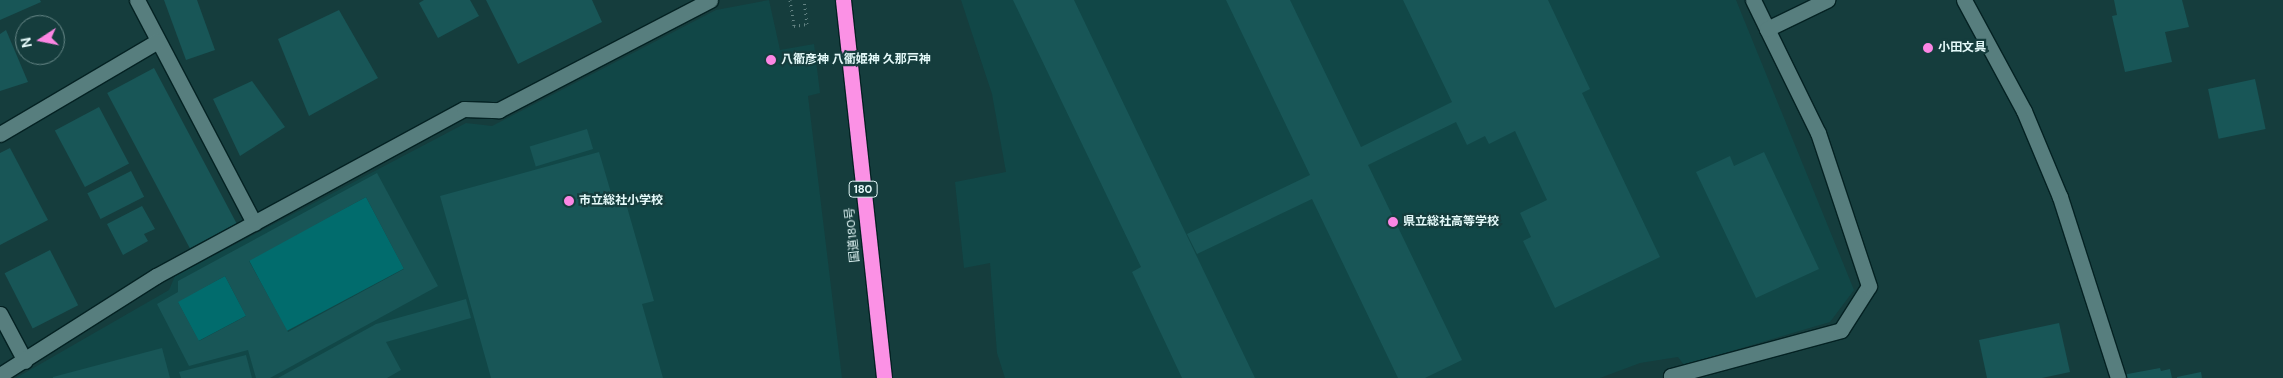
<!DOCTYPE html>
<html>
<head>
<meta charset="utf-8">
<style>
  body { margin:0 }
  #map { position:relative; width:2283px; height:378px; overflow:hidden; background:#153d3d; font-family:"DM Sans","Noto Sans JP",sans-serif }
  div>[style] { position:absolute }
  .built>* { inset:0; background:#114747 }
  .water>* { inset:0; background:#016c6d; transform-origin:0 0 }
  .building>* { inset:0; background:#185657; transform-origin:0 0 }
  .path>* { height:3px; margin-top:-1.5px; transform-origin:0; background:repeating-linear-gradient(90deg,#638383 0 1px,transparent 0 5px) }
  .roads { filter:drop-shadow(1px 0 #042223) drop-shadow(-1px 0 #042223) drop-shadow(0 1px #042223) drop-shadow(0 -1px #042223) }
  .minor>* { height:15px; margin:-7.5px; padding:0 7.5px; transform-origin:7.5px; border-radius:7.5px; background:#577e7e }
  .highway>* { height:15px; margin:-7.5px; padding:0 7.5px; transform-origin:7.5px; border-radius:7.5px; background:#fb91e5 }
  .dots>* { width:14px; height:14px; translate:-50% -50%; box-sizing:border-box; border:2px solid #153d3d; border-radius:50% }
  span { translate:-50% -50%; white-space:nowrap; text-align:center; line-height:1.15; -webkit-text-stroke:4.5px #153d3d; paint-order:stroke }
  .shield-label span { padding:1px 4px; background:#153d3d; border:1px solid; border-radius:4px; -webkit-text-stroke-width:0 }
  .shield-label { font-size:11px; color:#e4f9f9; font-weight:700 }
  .poi-label { font-size:12px; color:#e4f9f9; font-weight:700 }
  .left { translate:0 -50%; text-align:left }
  .street-label { font-size:12px; color:#e4f9f9 }
  .north { position:absolute; left:15px; top:15px; width:50px; height:50px; box-sizing:border-box; background:#153d3d; border:1px solid #688888; border-radius:50%; rotate:259deg; font-size:14px; font-weight:700; line-height:20px; text-align:center; color:#e4f9f9 }
  .north::after { content:''; display:block; margin:auto; width:18px; height:22px; background:#fc86e4; clip-path:polygon(50% 0,100% 100%,50% 72%,0 100%) }
</style>
</head>
<body>
<div id="map">
  <div class="built">
    <div style="clip-path:polygon(769px 0,780px 50px,814px 44px,820px 93px,808px 96px,842px 378px,16px 378px,169px 290px,175px 276px,466px 123px,492px 126px,716px 10px)"></div>
    <div style="clip-path:polygon(961px 0,1736px 0,1854px 290px,1830px 322px,1684px 365px,1678px 357px,1640px 363px,1600px 378px,1005px 378px,997px 353px,990px 263px,964px 268px,955px 182px,1006px 172px,992px 94px)"></div>
  </div>
  <div class="water">
    <div style="left:366px;top:197px;width:81px;height:133px;rotate:62deg"></div>
    <div style="left:225px;top:276px;width:45px;height:54px;rotate:62deg"></div>
  </div>
  <div class="building">
    <div style="clip-path:polygon(0 0,40px 0,41px 2px,0 20px)"></div>
    <div style="clip-path:polygon(164px 0,197px 0,215px 50px,186px 60px)"></div>
    <div style="clip-path:polygon(424px 0,470px 0,479px 16px,438px 38px,419px 3px)"></div>
    <div style="clip-path:polygon(486px 0,592px 0,602px 22px,518px 64px)"></div>
    <div style="clip-path:polygon(1013px 0,1074px 0,1255px 378px,1182px 378px,1132px 272px,1141px 267px)"></div>
    <div style="clip-path:polygon(1226px 0,1290px 0,1361px 147px,1452px 102px,1403px 0,1548px 0,1590px 89px,1582px 93px,1660px 257px,1555px 308px,1523px 241px,1531px 237px,1520px 213px,1547px 200px,1515px 131px,1489px 144px,1485px 136px,1467px 145px,1456px 122px,1368px 165px,1462px 360px,1425px 378px,1398px 378px,1312px 199px,1197px 254px,1187px 234px,1310px 175px)"></div>
    <div style="clip-path:polygon(2114px 0,2182px 0,2189px 27px,2165px 32px,2172px 62px,2125px 72px,2112px 16px,2117px 15px)"></div>
    <div style="clip-path:polygon(339px 10px,378px 78px,309px 116px,278px 39px)"></div>
    <div style="clip-path:polygon(6px 30px,28px 82px,0 91px,0 34px)"></div>
    <div style="left:154px;top:68px;width:176px;height:53px;rotate:62deg"></div>
    <div style="left:2255px;top:79px;width:51px;height:48px;rotate:78deg"></div>
    <div style="clip-path:polygon(252px 81px,285px 127px,240px 156px,213px 99px)"></div>
    <div style="left:99px;top:107px;width:64px;height:50px;rotate:62deg"></div>
    <div style="left:587px;top:129px;width:21px;height:60px;rotate:73deg"></div>
    <div style="clip-path:polygon(10px 148px,48px 220px,0 245px,0 153px)"></div>
    <div style="clip-path:polygon(599px 152px,612px 196px,623px 193px,654px 301px,642px 304px,663px 378px,491px 378px,440px 196px)"></div>
    <div style="clip-path:polygon(1764px 152px,1819px 269px,1756px 298px,1696px 172px,1730px 156px,1734px 166px)"></div>
    <div style="left:131px;top:171px;width:29px;height:49px;rotate:63deg"></div>
    <div style="clip-path:polygon(evenodd,377px 173px,438px 286px,270px 378px,256px 378px,248px 350px,189px 366px,157px 304px,178px 292px,178px 281px,377px 173px,366px 197px,404px 269px,288px 332px,249px 261px,366px 197px,377px 173px,225px 276px,246px 316px,199px 341px,178px 302px,225px 276px)"></div>
    <div style="clip-path:polygon(142px 206px,155px 229px,144px 234px,148px 241px,123px 255px,107px 224px)"></div>
    <div style="left:50px;top:250px;width:62px;height:51px;rotate:63deg"></div>
    <div style="clip-path:polygon(466px 299px,471px 318px,386px 342px,401px 370px,387px 378px,278px 378px,376px 324px)"></div>
    <div style="clip-path:polygon(2059px 323px,2070px 372px,2042px 378px,1987px 378px,1979px 340px)"></div>
    <div style="clip-path:polygon(162px 348px,170px 378px,53px 378px,53px 377px)"></div>
    <div style="clip-path:polygon(246px 355px,252px 378px,181px 378px,179px 372px)"></div>
    <div style="clip-path:polygon(2160px 368px,2161px 371px,2170px 369px,2172px 378px,2123px 378px,2122px 375px)"></div>
    <div style="clip-path:polygon(2201px 372px,2202px 378px,2177px 378px,2177px 377px)"></div>
  </div>
  <div class="path">
    <div style="left:790px;top:0;width:26px;rotate:81deg"></div>
    <div style="left:794px;top:26px;width:13px;rotate:-9deg"></div>
    <div style="left:807px;top:24px;width:24px;rotate:-97deg"></div>
  </div>
  <div class="roads">
    <div class="minor">
      <div style="left:137px;top:0;width:252px;rotate:62.3deg"></div>
      <div style="left:1753px;top:0;width:32px;rotate:64deg"></div>
      <div style="left:1964px;top:0;width:126px;rotate:61.6deg"></div>
      <div style="left:2024px;top:111px;width:93px;rotate:67.3deg"></div>
      <div style="left:2060px;top:197px;width:190px;rotate:72.2deg"></div>
      <div style="left:0;top:134px;width:183px;rotate:-30.5deg"></div>
      <div style="left:0;top:314px;width:53px;rotate:62deg"></div>
      <div style="left:0;top:375px;width:185px;rotate:-32.4deg"></div>
      <div style="left:156px;top:276px;width:350px;rotate:-28.5deg"></div>
      <div style="left:464px;top:109px;width:35px;rotate:2deg"></div>
      <div style="left:499px;top:110px;width:238px;rotate:-27.5deg"></div>
      <div style="left:1671px;top:378px;width:2px;rotate:-90deg"></div>
      <div style="left:1671px;top:376px;width:176px;rotate:-15.1deg"></div>
      <div style="left:1841px;top:330px;width:52px;rotate:-57.5deg"></div>
      <div style="left:1869px;top:286px;width:161px;rotate:-108.4deg"></div>
      <div style="left:1818px;top:133px;width:116px;rotate:-116.1deg"></div>
      <div style="left:1767px;top:29px;width:67px;rotate:-25.8deg"></div>
    </div>
    <div class="highway">
      <div style="left:843px;top:0;width:380px;rotate:83.8deg"></div>
    </div>
  </div>
  <div class="dots">
    <div style="left:1928px;top:48px;background:#fc86e4"></div>
    <div style="left:771px;top:60px;background:#fc86e4"></div>
    <div style="left:569px;top:201px;background:#fc86e4"></div>
    <div style="left:1393px;top:222px;background:#fc86e4"></div>
  </div>
  <div class="shield-label">
    <span style="left:863px;top:189px">180</span>
  </div>
  <div class="poi-label">
    <span class="left" style="left:1938px;top:48px">小田文具</span>
    <span class="left" style="left:781px;top:60px">八衢彦神 八衢姫神 久那戸神</span>
    <span class="left" style="left:579px;top:201px">市立総社小学校</span>
    <span class="left" style="left:1403px;top:222px">県立総社高等学校</span>
  </div>
  <div class="street-label">
    <span style="left:853px;top:235px;rotate:-96deg">国道180号</span>
  </div>
  <div class="north">N</div>
</div>
</body>
</html>
